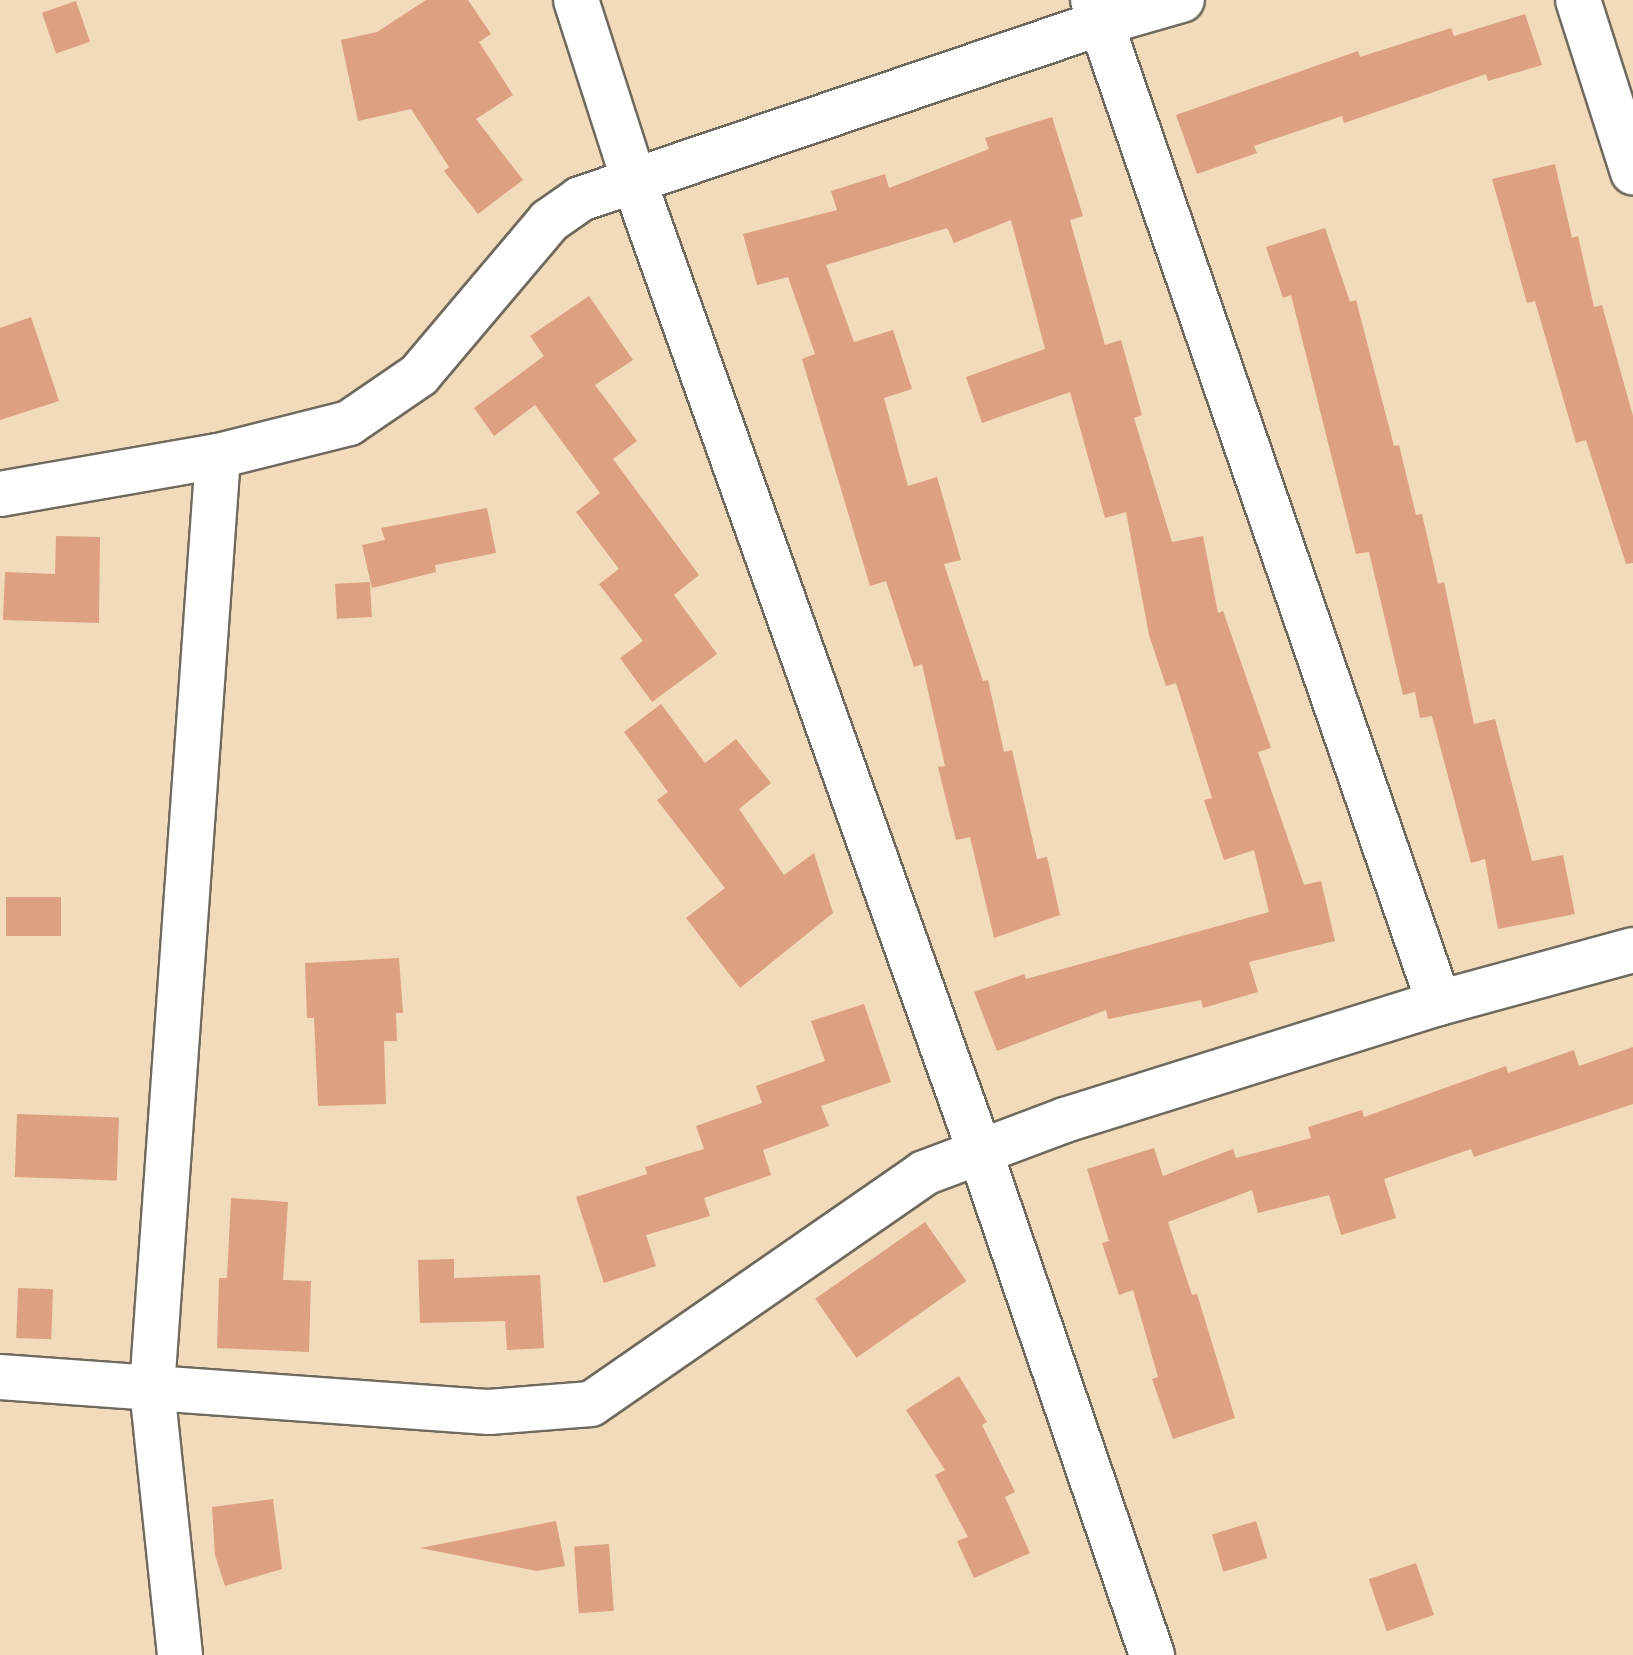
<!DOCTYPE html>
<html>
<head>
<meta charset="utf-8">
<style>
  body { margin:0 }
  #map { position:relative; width:1633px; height:1655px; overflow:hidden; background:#f1dbba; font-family:"Balsamiq Sans",sans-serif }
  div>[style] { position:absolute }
  .building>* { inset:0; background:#dda080; transform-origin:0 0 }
  .roads { filter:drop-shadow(2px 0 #70695d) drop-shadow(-2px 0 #70695d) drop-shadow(0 2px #70695d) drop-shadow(0 -2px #70695d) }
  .minor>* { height:44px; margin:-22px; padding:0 22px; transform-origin:22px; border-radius:22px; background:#fff }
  span { translate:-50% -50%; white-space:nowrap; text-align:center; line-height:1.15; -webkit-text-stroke:6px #f6f6f2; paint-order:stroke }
</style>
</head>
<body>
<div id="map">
  <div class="building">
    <div style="clip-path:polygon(426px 0,468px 0,491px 34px,479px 42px,513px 95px,476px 119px,523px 180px,478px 214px,444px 171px,449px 167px,411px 109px,358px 121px,341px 40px,377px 32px)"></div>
    <div style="left:76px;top:1px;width:43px;height:36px;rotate:71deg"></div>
    <div style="clip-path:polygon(1525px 14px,1542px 65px,1488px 81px,1486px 74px,1344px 123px,1342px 116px,1254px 146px,1257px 153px,1197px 174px,1176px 115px,1358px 51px,1360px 57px,1451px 28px,1454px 36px)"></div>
    <div style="clip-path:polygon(1052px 117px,1083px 216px,1070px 220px,1105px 345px,1121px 340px,1142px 415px,1134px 418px,1172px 542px,1203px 536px,1218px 613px,1223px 611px,1271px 748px,1258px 752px,1304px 885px,1321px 881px,1335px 941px,1249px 962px,1258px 992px,1203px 1008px,1201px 1000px,1108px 1019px,1106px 1010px,997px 1051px,974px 992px,1024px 974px,1026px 979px,1269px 912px,1254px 850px,1224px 860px,1204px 800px,1212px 798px,1176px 683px,1166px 686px,1149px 635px,1126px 512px,1105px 518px,1070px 392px,982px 423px,966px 377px,1045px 349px,1011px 220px,954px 243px,947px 228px,826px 265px,854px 342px,893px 330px,912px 389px,884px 398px,908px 486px,937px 477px,961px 560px,944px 564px,983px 681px,988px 680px,1004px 752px,1012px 750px,1037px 859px,1047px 857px,1060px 915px,994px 938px,970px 837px,956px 840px,938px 767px,945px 766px,922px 664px,914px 667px,886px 581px,870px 586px,802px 359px,815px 354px,788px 277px,757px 285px,743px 234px,837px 210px,831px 191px,885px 174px,889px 188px,989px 149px,985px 138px)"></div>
    <div style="clip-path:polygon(1555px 164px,1572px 238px,1578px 236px,1594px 307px,1602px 305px,1633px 416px,1633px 563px,1626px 564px,1586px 440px,1576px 443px,1535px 301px,1527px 303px,1492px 179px)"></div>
    <div style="clip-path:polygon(1325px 228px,1350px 302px,1356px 300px,1394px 446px,1399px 445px,1416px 515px,1422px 514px,1438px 584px,1444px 582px,1474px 724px,1495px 719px,1532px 861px,1563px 855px,1575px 914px,1498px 929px,1485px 859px,1471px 863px,1432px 716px,1420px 718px,1415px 692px,1403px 695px,1369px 552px,1356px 554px,1291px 295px,1283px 298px,1266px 247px)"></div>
    <div style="clip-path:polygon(589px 296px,633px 360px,595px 385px,637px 441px,613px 459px,699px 575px,674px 595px,717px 654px,652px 702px,620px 658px,643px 641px,599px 584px,619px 569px,576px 512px,600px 493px,535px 405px,494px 436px,474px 408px,544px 356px,530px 336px)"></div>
    <div style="clip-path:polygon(31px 317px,59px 401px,0 420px,0 328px)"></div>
    <div style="clip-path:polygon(487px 508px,496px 553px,435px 565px,436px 572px,372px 588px,362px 545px,385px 540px,381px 528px)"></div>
    <div style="clip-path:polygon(56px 536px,100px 537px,99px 623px,3px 620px,5px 572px,55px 574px)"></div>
    <div style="left:370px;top:582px;width:35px;height:35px;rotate:87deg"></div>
    <div style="clip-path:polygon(661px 704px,705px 763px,736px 739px,771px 783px,739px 809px,784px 875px,814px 853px,833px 913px,740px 988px,686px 918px,725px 888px,657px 800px,668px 792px,624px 732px)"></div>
    <div style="left:6px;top:897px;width:55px;height:39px"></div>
    <div style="clip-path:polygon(399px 958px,403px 1013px,396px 1013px,397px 1041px,384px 1041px,386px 1104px,318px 1106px,314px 1018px,307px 1018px,305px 963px)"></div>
    <div style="clip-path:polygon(864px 1004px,891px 1082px,821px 1106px,829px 1126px,763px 1150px,771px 1175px,704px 1198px,710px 1216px,646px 1235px,656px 1266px,604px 1283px,576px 1197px,647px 1174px,645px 1167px,704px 1149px,696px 1126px,762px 1103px,756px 1086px,825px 1061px,811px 1021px)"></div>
    <div style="clip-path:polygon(1633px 1047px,1633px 1104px,1474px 1157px,1471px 1149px,1384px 1179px,1396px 1218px,1341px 1235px,1329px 1195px,1258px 1213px,1252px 1190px,1168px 1222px,1192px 1295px,1197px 1294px,1235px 1418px,1173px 1439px,1152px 1379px,1158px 1377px,1133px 1290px,1119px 1295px,1102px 1243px,1109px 1241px,1087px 1169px,1154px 1148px,1163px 1176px,1233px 1149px,1236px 1158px,1311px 1138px,1308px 1127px,1362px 1110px,1364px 1117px,1506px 1066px,1508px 1073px,1574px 1050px,1579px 1066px)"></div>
    <div style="left:17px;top:1114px;width:102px;height:63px;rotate:2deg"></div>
    <div style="clip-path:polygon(231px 1198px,288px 1202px,283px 1280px,311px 1281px,309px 1352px,217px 1348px,219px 1278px,227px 1278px)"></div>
    <div style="left:925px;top:1222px;width:72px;height:134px;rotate:55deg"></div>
    <div style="clip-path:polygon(454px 1259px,454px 1278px,540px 1275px,544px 1348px,507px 1350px,505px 1321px,420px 1323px,418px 1260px)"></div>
    <div style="left:18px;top:1288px;width:35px;height:50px;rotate:2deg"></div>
    <div style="clip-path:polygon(959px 1376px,987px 1422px,982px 1425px,1015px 1492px,1005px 1497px,1030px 1553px,974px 1578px,957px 1541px,968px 1537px,935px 1475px,945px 1470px,906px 1410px)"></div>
    <div style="clip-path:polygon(273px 1499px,282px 1569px,225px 1586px,215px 1555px,212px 1507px)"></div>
    <div style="clip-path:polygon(556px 1521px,565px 1566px,537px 1571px,420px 1548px)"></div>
    <div style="left:1256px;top:1521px;width:39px;height:46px;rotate:73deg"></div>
    <div style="left:609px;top:1544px;width:67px;height:35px;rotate:86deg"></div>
    <div style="left:1416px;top:1563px;width:55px;height:50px;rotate:71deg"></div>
  </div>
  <div class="roads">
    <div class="minor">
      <div style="left:576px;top:0;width:190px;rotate:72.2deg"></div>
      <div style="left:634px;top:181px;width:1031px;rotate:70.39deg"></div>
      <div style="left:980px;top:1152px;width:532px;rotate:71.12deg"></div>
      <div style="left:1093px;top:0;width:1061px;rotate:70.97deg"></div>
      <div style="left:1578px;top:0;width:181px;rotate:72.3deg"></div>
      <div style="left:0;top:494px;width:221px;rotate:-9.9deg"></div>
      <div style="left:218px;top:456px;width:135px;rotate:-14.1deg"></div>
      <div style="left:349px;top:423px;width:85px;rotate:-34.4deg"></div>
      <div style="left:419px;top:375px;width:202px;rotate:-49.8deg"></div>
      <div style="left:549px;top:221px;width:38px;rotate:-35deg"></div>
      <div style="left:580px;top:199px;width:550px;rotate:-18.67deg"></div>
      <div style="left:1101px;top:23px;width:84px;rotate:-15.9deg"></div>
      <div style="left:0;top:1377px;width:490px;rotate:4.1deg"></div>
      <div style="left:489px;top:1412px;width:102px;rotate:-4.5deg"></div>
      <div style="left:591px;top:1404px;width:405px;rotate:-34.7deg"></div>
      <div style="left:924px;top:1173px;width:151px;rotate:-20.6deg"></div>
      <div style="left:1065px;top:1120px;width:392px;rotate:-17.4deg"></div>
      <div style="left:1439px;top:1003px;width:201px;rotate:-15.3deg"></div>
      <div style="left:180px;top:1655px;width:268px;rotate:-96deg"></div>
      <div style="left:152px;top:1388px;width:934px;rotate:-85.95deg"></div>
    </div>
  </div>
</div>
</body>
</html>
